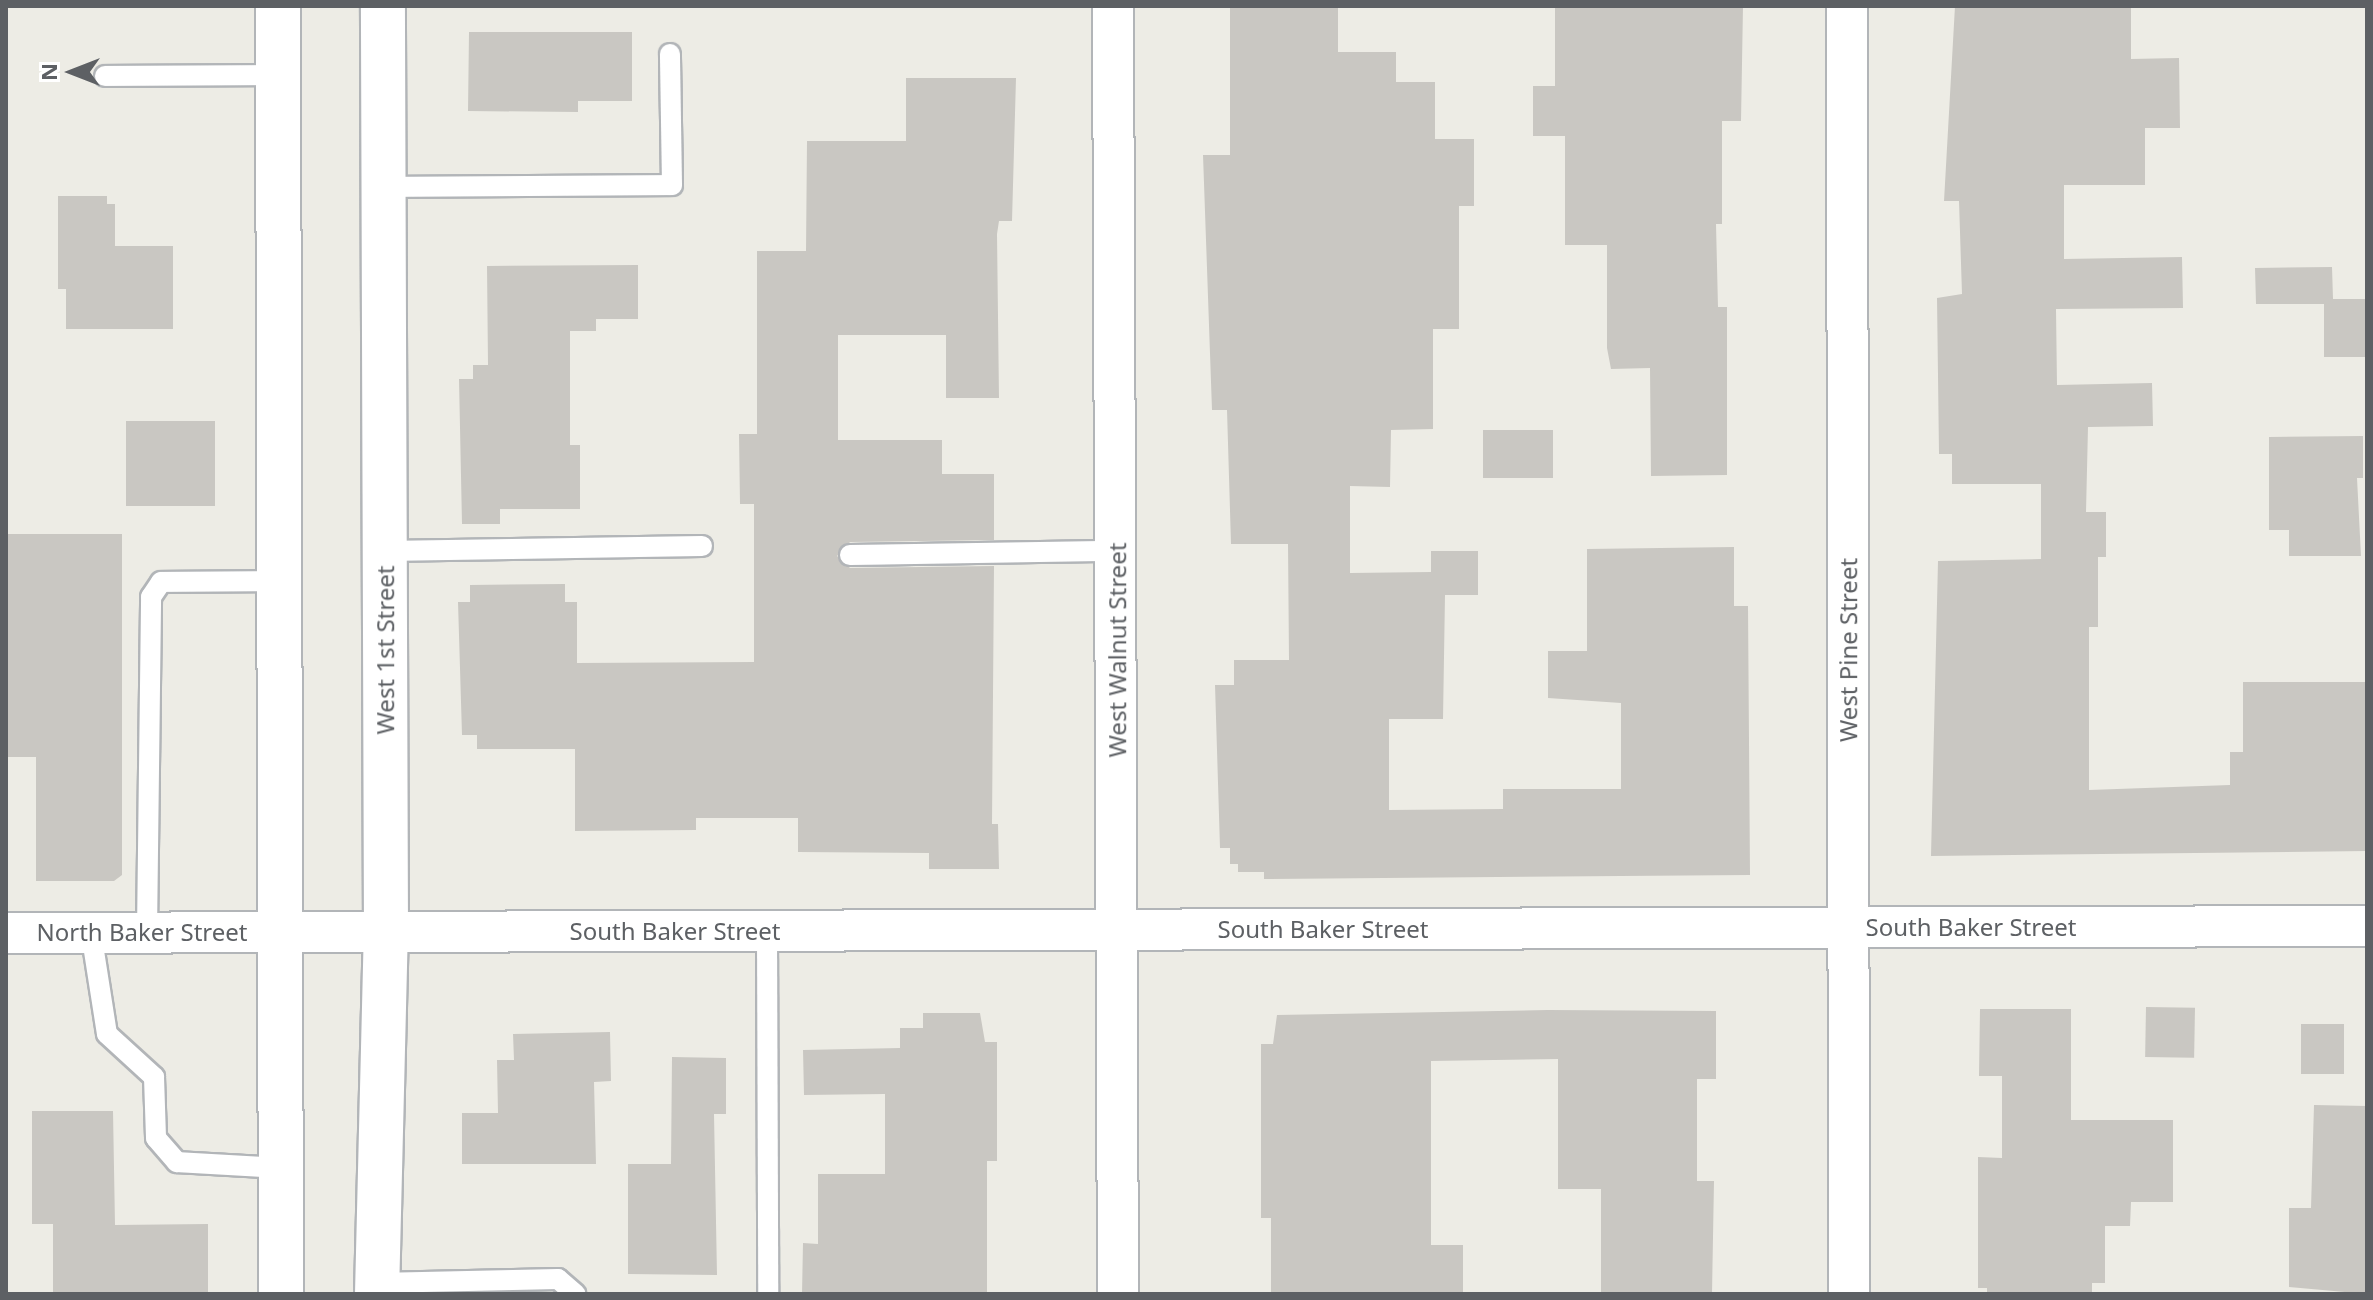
<!DOCTYPE html>
<html>
<head>
<meta charset="utf-8">
<style>
  body { margin:0 }
  #map { position:relative; width:2373px; height:1300px; overflow:hidden; background:#edece5; font-family:"Noto Sans",sans-serif }
  div>[style] { position:absolute }
  .building>* { inset:0; background:#c9c7c2; transform-origin:0 0 }
  .roads { filter:drop-shadow(2px 0 #b2b5b8) drop-shadow(-2px 0 #b2b5b8) drop-shadow(0 2px #b2b5b8) drop-shadow(0 -2px #b2b5b8) }
  .lane>* { height:20px; margin:-10px; padding:0 10px; transform-origin:10px; border-radius:10px; background:#fff }
  .street>* { height:40px; margin:-20px; padding:0 20px; transform-origin:20px; border-radius:20px; background:#fff }
  .secondary>* { height:44px; margin:-22px; padding:0 22px; transform-origin:22px; border-radius:22px; background:#fff }
  span { translate:-50% -50%; white-space:nowrap; text-align:center; line-height:1.15; -webkit-text-stroke:6px #fff; paint-order:stroke }
  .street-label { font-size:24px; color:#5d6064 }
  .frame { position:absolute; inset:0; border:8px solid #5d6064; pointer-events:none }
  .north { position:absolute; left:32px; top:32px; width:80px; height:80px; -webkit-text-stroke:6px #fff; paint-order:stroke; rotate:270deg; font-size:22px; font-weight:700; line-height:32px; text-align:center; color:#5d6064 }
  .north::after { content:''; display:block; margin:auto; width:28px; height:36px; background:#5d6064; clip-path:polygon(50% 0,100% 100%,50% 72%,0 100%) }
</style>
</head>
<body>
<div id="map">
  <div class="building">
    <div style="clip-path:polygon(1230px 6px,1338px 6px,1338px 52px,1396px 52px,1396px 82px,1435px 82px,1435px 139px,1474px 139px,1474px 206px,1459px 206px,1459px 329px,1433px 329px,1433px 429px,1391px 430px,1390px 487px,1350px 486px,1350px 573px,1431px 572px,1431px 551px,1478px 551px,1478px 595px,1445px 595px,1443px 719px,1389px 719px,1389px 810px,1503px 809px,1503px 789px,1621px 789px,1621px 703px,1548px 698px,1548px 651px,1587px 651px,1587px 549px,1734px 547px,1734px 606px,1748px 606px,1750px 875px,1264px 879px,1264px 872px,1238px 872px,1238px 864px,1230px 864px,1230px 848px,1220px 848px,1215px 685px,1234px 685px,1234px 660px,1289px 660px,1288px 544px,1231px 544px,1227px 410px,1212px 410px,1203px 155px,1230px 155px)"></div>
    <div style="clip-path:polygon(1555px 6px,1743px 6px,1741px 121px,1722px 121px,1722px 224px,1716px 224px,1718px 307px,1727px 307px,1727px 475px,1651px 476px,1650px 368px,1611px 369px,1607px 348px,1607px 245px,1565px 245px,1565px 136px,1533px 136px,1533px 86px,1555px 86px)"></div>
    <div style="clip-path:polygon(1955px 6px,2131px 6px,2131px 59px,2179px 58px,2180px 128px,2145px 128px,2145px 185px,2064px 185px,2064px 259px,2182px 257px,2183px 308px,2056px 309px,2057px 385px,2152px 383px,2153px 426px,2088px 427px,2086px 512px,2106px 512px,2106px 557px,2098px 557px,2098px 627px,2089px 627px,2089px 790px,2230px 785px,2230px 752px,2243px 752px,2243px 682px,2367px 682px,2367px 851px,1931px 856px,1938px 561px,2041px 559px,2041px 484px,1952px 484px,1952px 454px,1939px 454px,1937px 298px,1962px 294px,1959px 201px,1944px 201px)"></div>
    <div style="clip-path:polygon(469px 32px,632px 32px,632px 101px,578px 101px,578px 112px,468px 111px)"></div>
    <div style="clip-path:polygon(906px 78px,1016px 78px,1012px 221px,999px 221px,997px 234px,999px 398px,946px 398px,946px 335px,838px 335px,838px 440px,942px 440px,942px 474px,994px 474px,994px 540px,850px 542px,837px 556px,850px 568px,994px 566px,992px 824px,998px 824px,999px 869px,929px 869px,929px 853px,798px 852px,798px 818px,696px 818px,696px 830px,575px 831px,575px 749px,477px 749px,477px 735px,462px 735px,458px 602px,470px 602px,470px 585px,565px 584px,565px 602px,577px 602px,577px 663px,754px 662px,754px 504px,740px 504px,739px 434px,757px 434px,757px 251px,806px 251px,807px 141px,906px 141px)"></div>
    <div style="clip-path:polygon(58px 196px,107px 196px,107px 204px,115px 204px,115px 246px,173px 246px,173px 329px,66px 329px,66px 289px,58px 289px)"></div>
    <div style="clip-path:polygon(638px 265px,638px 319px,596px 319px,596px 331px,570px 331px,570px 445px,580px 445px,580px 509px,500px 509px,500px 524px,462px 524px,459px 379px,473px 379px,473px 365px,488px 365px,487px 266px)"></div>
    <div style="clip-path:polygon(2332px 267px,2333px 299px,2367px 299px,2367px 357px,2324px 357px,2324px 304px,2256px 304px,2255px 268px)"></div>
    <div style="left:126px;top:421px;width:89px;height:85px"></div>
    <div style="left:1483px;top:430px;width:70px;height:48px"></div>
    <div style="clip-path:polygon(2363px 436px,2363px 478px,2357px 478px,2361px 556px,2289px 556px,2289px 530px,2269px 530px,2269px 437px)"></div>
    <div style="clip-path:polygon(6px 534px,122px 534px,122px 875px,114px 881px,36px 881px,36px 757px,6px 757px)"></div>
    <div style="left:2146px;top:1007px;width:49px;height:50px;rotate:1deg"></div>
    <div style="clip-path:polygon(1980px 1009px,2071px 1009px,2071px 1120px,2173px 1120px,2173px 1202px,2131px 1202px,2130px 1226px,2105px 1226px,2105px 1283px,2092px 1283px,2092px 1294px,1987px 1294px,1987px 1288px,1978px 1288px,1978px 1157px,2002px 1158px,2002px 1076px,1979px 1076px)"></div>
    <div style="clip-path:polygon(1548px 1010px,1716px 1011px,1716px 1079px,1697px 1079px,1697px 1181px,1714px 1181px,1712px 1294px,1601px 1294px,1601px 1189px,1558px 1189px,1558px 1059px,1431px 1061px,1431px 1245px,1463px 1245px,1463px 1294px,1271px 1294px,1271px 1218px,1261px 1218px,1261px 1044px,1273px 1044px,1277px 1015px)"></div>
    <div style="clip-path:polygon(923px 1013px,980px 1013px,985px 1042px,997px 1042px,997px 1161px,987px 1161px,987px 1294px,802px 1294px,803px 1243px,818px 1244px,818px 1174px,885px 1174px,885px 1094px,804px 1095px,803px 1050px,900px 1048px,900px 1028px,923px 1028px)"></div>
    <div style="left:2301px;top:1024px;width:43px;height:50px"></div>
    <div style="clip-path:polygon(610px 1032px,611px 1081px,594px 1082px,596px 1164px,462px 1164px,462px 1113px,498px 1113px,497px 1060px,514px 1060px,513px 1034px)"></div>
    <div style="clip-path:polygon(672px 1057px,726px 1058px,726px 1114px,714px 1114px,717px 1275px,628px 1274px,628px 1164px,671px 1164px)"></div>
    <div style="clip-path:polygon(2314px 1105px,2367px 1106px,2367px 1294px,2289px 1287px,2289px 1208px,2311px 1208px)"></div>
    <div style="clip-path:polygon(32px 1111px,113px 1111px,115px 1225px,208px 1224px,208px 1294px,53px 1294px,53px 1224px,32px 1224px)"></div>
  </div>
  <div class="roads">
    <div class="lane">
      <div style="left:105px;top:76px;width:173px;rotate:-0.3deg"></div>
      <div style="left:384px;top:187px;width:288px;rotate:-0.4deg"></div>
      <div style="left:672px;top:185px;width:131px;rotate:-90.9deg"></div>
      <div style="left:385px;top:551px;width:317px;rotate:-0.9deg"></div>
      <div style="left:850px;top:555px;width:267px;rotate:-0.9deg"></div>
      <div style="left:767px;top:931px;width:363px;rotate:89.8deg"></div>
      <div style="left:91px;top:932px;width:103px;rotate:81.1deg"></div>
      <div style="left:107px;top:1034px;width:64px;rotate:42.5deg"></div>
      <div style="left:154px;top:1077px;width:61px;rotate:88.1deg"></div>
      <div style="left:156px;top:1138px;width:32px;rotate:49deg"></div>
      <div style="left:177px;top:1162px;width:103px;rotate:3.3deg"></div>
      <div style="left:147px;top:932px;width:335px;rotate:-89.3deg"></div>
      <div style="left:151px;top:597px;width:18px;rotate:-56deg"></div>
      <div style="left:161px;top:582px;width:118px;rotate:-0.5deg"></div>
      <div style="left:377px;top:1283px;width:181px;rotate:-1.3deg"></div>
      <div style="left:558px;top:1279px;width:23px;rotate:41deg"></div>
    </div>
    <div class="street">
      <div style="left:1113px;top:6px;width:1288px;rotate:89.78deg"></div>
      <div style="left:1847px;top:6px;width:1288px;rotate:89.91deg"></div>
      <div style="left:6px;top:933px;width:2361px;rotate:-0.17deg"></div>
    </div>
    <div class="secondary">
      <div style="left:278px;top:6px;width:1288px;rotate:89.87deg"></div>
      <div style="left:377px;top:1294px;width:362px;rotate:-88.6deg"></div>
      <div style="left:386px;top:932px;width:926px;rotate:-90.19deg"></div>
    </div>
  </div>
  <div class="street-label">
    <span style="left:385px;top:650px;rotate:-90deg">West 1st Street</span>
    <span style="left:1117px;top:650px;rotate:-90deg">West Walnut Street</span>
    <span style="left:1848px;top:650px;rotate:-90deg">West Pine Street</span>
    <span style="left:1971px;top:927px">South Baker Street</span>
    <span style="left:1323px;top:929px">South Baker Street</span>
    <span style="left:675px;top:931px">South Baker Street</span>
    <span style="left:142px;top:932px">North Baker Street</span>
  </div>
  <div class="frame"></div>
  <div class="north">N</div>
</div>
</body>
</html>
